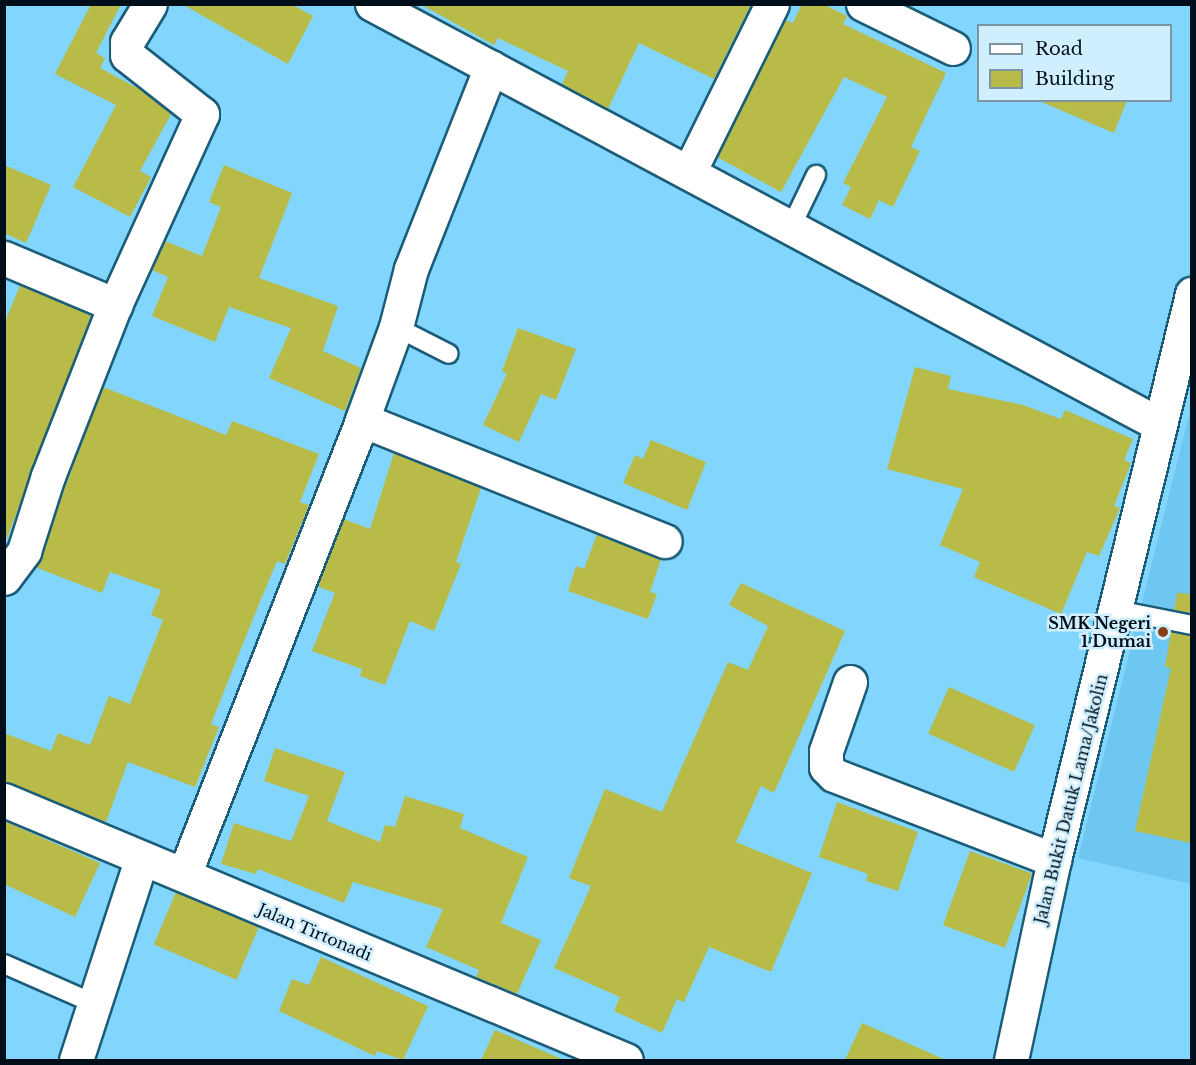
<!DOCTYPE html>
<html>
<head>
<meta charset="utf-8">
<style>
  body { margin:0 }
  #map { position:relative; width:1196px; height:1065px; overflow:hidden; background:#82d5fc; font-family:"Libre Baskerville",serif }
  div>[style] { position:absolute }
  .built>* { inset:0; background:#6dc7f1 }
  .building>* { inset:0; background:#b9bb49; transform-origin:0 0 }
  .roads { filter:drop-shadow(2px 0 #1b5d79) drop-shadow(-2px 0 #1b5d79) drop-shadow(0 2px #1b5d79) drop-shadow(0 -2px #1b5d79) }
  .service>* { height:18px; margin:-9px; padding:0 9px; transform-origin:9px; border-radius:9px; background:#fff }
  .minor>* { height:33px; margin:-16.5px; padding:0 16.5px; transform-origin:16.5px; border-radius:16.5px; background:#fff }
  .dots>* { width:16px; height:16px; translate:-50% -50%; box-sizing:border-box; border:3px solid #d0effe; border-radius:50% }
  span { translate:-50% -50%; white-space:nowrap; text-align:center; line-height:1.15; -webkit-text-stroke:5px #d0effe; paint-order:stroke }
  .poi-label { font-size:16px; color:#000e19; font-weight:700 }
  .right { translate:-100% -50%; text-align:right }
  .street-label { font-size:16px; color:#000e19 }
  .frame { position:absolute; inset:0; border:6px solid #000e19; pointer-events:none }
  .legend { position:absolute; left:977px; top:24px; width:195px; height:78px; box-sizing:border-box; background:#d0effe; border:2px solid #7d95a2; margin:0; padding:8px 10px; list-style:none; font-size:18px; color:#000e19 }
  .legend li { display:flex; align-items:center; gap:12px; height:30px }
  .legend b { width:30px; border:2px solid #7d95a2 }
</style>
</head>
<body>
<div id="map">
  <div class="built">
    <div style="clip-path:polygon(1191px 407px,1191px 884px,1078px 858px)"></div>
  </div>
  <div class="building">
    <div style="clip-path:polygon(91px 4px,121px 4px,96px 53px,105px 58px,100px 68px,141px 90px,171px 114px,140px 171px,151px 177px,130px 217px,73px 187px,116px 105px,55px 74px)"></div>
    <div style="clip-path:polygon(182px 4px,291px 4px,313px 16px,288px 64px)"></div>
    <div style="clip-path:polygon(420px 4px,751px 4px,714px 79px,639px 43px,608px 109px,562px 84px,568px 71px,498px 38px,494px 45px)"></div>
    <div style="clip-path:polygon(802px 4px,823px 4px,847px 16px,843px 24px,946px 73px,911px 147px,920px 151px,893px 207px,879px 200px,870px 219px,842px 205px,851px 187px,843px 183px,887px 97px,844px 77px,781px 192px,717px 157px,785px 20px,793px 23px)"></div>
    <div style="clip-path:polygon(1037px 100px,1127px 100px,1114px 133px)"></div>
    <div style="clip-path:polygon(4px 165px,51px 185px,26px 243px,4px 233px)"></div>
    <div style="clip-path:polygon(224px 165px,292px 193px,259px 278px,338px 306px,323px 351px,361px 368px,345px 411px,269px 378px,291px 328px,229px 307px,215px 342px,152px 316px,168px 277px,152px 270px,165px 241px,202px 256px,221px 207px,209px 202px)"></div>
    <div style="clip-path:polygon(20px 285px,91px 315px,4px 546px,4px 325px)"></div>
    <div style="clip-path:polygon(518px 328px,576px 349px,556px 400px,541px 394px,519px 442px,483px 425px,507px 374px,502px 371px)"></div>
    <div style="clip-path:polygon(915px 367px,951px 376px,948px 389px,1023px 405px,1061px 419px,1065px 410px,1133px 439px,1124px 460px,1131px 463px,1114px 506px,1120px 508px,1099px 556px,1087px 552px,1061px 614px,974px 577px,980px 562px,940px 545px,963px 489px,887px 469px)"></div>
    <div style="clip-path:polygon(103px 387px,226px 435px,232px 421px,319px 454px,300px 502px,309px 505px,285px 564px,277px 561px,250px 626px,211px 724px,219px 727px,195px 787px,128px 762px,106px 822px,4px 782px,4px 733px,51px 751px,58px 733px,90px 745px,109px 696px,130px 704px,163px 620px,151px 615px,161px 590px,110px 572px,102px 593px,35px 567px)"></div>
    <div style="clip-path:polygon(651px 440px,706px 462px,687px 510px,623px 483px,635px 455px,643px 459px)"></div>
    <div style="clip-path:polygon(394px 453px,481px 488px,456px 562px,461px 564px,434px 631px,410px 621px,385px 685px,360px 676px,362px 669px,312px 651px,335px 593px,319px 587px,320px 578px,344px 519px,370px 529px)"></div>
    <div style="clip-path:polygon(597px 534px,661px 559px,650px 592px,657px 594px,648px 619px,568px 591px,576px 566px,584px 569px)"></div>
    <div style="clip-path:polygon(741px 583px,845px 631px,774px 793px,761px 786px,736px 842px,812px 873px,771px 972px,709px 947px,684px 1002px,677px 999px,662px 1033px,614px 1011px,620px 997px,554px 968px,591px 886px,569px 878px,605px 789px,662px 812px,728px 662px,748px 670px,768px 626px,729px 605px)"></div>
    <div style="clip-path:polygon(1177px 593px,1191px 594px,1191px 613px,1174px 610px)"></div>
    <div style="clip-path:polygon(1171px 632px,1191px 636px,1191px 843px,1135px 831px,1171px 668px,1165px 667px)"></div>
    <div style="left:949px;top:687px;width:94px;height:51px;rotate:24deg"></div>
    <div style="clip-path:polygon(275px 748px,345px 772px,327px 821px,380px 842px,385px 825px,395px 827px,405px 796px,464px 814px,460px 828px,528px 857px,501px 923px,541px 940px,517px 994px,476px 977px,479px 970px,426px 947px,443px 909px,353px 882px,344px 903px,258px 869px,256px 874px,221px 864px,234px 823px,291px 841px,309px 796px,264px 781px)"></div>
    <div style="clip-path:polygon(837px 802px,918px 832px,898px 891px,866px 881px,868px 874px,819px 857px)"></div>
    <div style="clip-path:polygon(4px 821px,100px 863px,75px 917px,4px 884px)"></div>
    <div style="left:970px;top:851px;width:66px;height:79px;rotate:20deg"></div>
    <div style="left:176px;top:892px;width:90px;height:57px;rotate:23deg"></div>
    <div style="clip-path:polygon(321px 957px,428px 1006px,403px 1060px,377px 1051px,375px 1056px,279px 1011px,292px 979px,309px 985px)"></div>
    <div style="clip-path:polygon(862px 1023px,946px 1060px,845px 1060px)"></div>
    <div style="clip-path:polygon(495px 1030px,564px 1060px,481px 1060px)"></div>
  </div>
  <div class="roads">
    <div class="service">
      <div style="left:791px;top:227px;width:58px;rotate:-64.3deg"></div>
      <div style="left:396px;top:327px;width:59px;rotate:27deg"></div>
      <div style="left:1117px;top:610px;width:76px;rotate:11.3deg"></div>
      <div style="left:4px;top:964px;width:99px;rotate:23.7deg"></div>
    </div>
    <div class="minor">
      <div style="left:372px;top:4px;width:892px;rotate:28.09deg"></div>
      <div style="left:863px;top:4px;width:100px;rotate:26.1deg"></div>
      <div style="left:689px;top:172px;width:187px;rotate:-63.7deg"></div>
      <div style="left:4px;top:258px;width:121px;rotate:22.9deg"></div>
      <div style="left:362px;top:420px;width:326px;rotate:21.8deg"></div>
      <div style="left:4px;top:578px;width:34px;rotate:-53deg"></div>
      <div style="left:24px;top:551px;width:79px;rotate:-72.3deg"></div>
      <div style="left:48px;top:476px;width:184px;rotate:-68.6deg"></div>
      <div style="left:115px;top:305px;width:210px;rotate:-65.5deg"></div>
      <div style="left:202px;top:114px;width:95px;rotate:-141.8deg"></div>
      <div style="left:127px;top:55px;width:13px;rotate:-90deg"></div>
      <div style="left:127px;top:42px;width:44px;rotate:-58.8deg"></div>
      <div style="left:850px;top:682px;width:73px;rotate:109.2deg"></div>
      <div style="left:826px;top:751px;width:16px;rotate:90deg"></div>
      <div style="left:826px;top:767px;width:11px;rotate:45deg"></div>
      <div style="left:834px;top:775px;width:236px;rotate:21.1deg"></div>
      <div style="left:4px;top:800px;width:674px;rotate:22.69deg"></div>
      <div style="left:184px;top:875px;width:489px;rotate:-68.6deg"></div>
      <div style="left:362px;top:420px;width:99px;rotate:-69.9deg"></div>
      <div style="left:396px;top:327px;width:60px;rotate:-75.5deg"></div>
      <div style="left:411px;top:269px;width:217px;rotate:-68.4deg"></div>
      <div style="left:76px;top:1060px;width:210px;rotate:-72deg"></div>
      <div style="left:1011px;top:1060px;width:205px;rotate:-77.9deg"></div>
      <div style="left:1054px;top:860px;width:583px;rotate:-76.3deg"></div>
    </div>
  </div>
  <div class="dots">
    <div style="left:1163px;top:632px;background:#844013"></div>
  </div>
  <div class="poi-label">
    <span class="right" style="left:1151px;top:632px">SMK Negeri<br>1 Dumai</span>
  </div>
  <div class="street-label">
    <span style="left:1071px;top:799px;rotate:-76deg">Jalan Bukit Datuk Lama/Jakolin</span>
    <span style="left:315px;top:932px;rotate:23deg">Jalan Tirtonadi</span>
  </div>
  <div class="frame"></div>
  <ul class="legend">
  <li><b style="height:8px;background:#fff"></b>Road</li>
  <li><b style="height:16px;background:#b9bb49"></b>Building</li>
  </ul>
</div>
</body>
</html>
